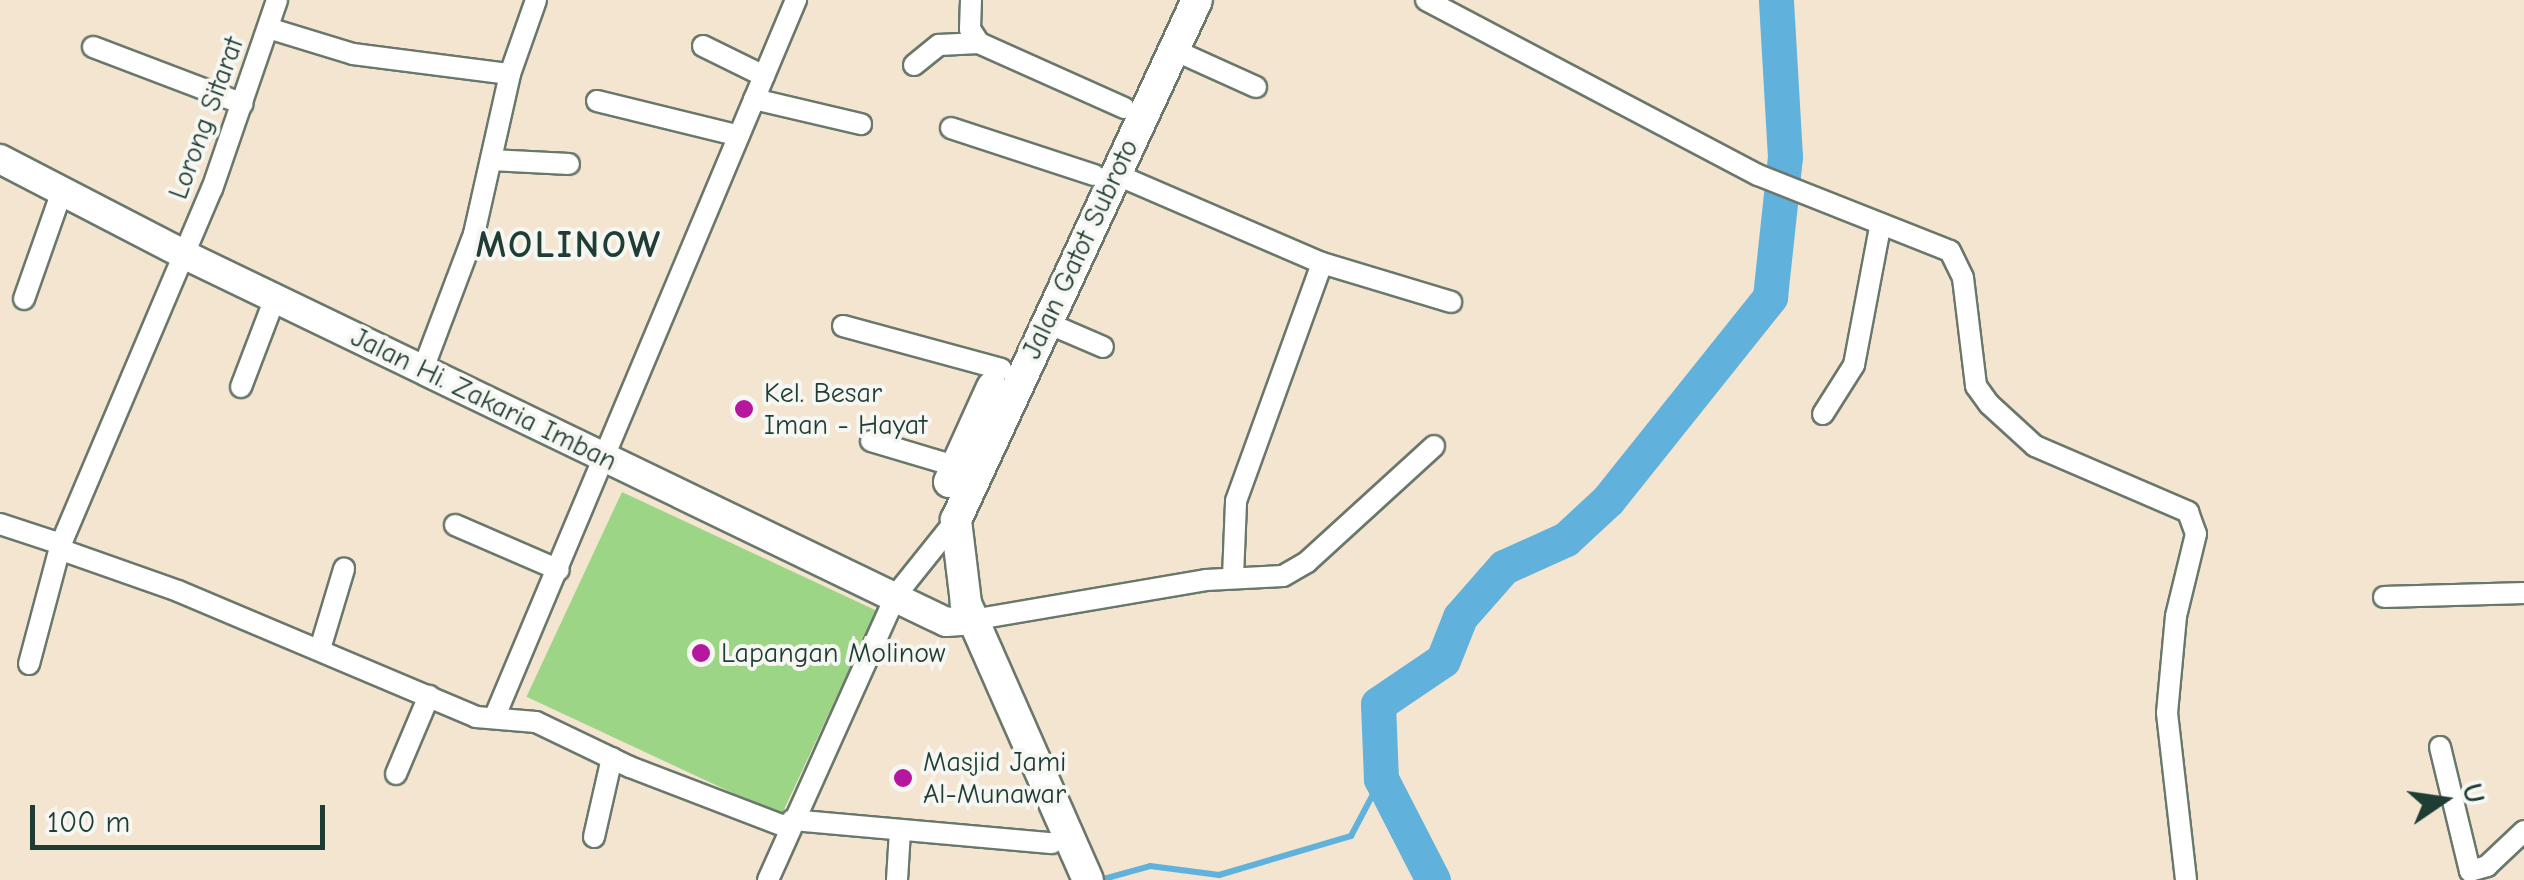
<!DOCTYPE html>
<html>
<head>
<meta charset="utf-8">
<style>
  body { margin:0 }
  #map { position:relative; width:2524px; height:880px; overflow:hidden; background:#f3e5d0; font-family:"Comic Neue",sans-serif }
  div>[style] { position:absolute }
  .green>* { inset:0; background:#9dd587; transform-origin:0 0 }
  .stream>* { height:6px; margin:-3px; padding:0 3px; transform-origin:3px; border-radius:3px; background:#60b1db }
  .river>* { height:35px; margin:-17.5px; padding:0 17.5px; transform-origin:17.5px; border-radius:17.5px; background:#60b1db }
  .roads { filter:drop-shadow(2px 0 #69786b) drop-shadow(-2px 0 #69786b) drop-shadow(0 2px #69786b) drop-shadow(0 -2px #69786b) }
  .minor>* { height:20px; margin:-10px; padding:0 10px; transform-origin:10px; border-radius:10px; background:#fff }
  .major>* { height:28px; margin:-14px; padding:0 14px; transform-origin:14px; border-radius:14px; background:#fff }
  .highway>* { height:30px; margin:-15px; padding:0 15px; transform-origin:15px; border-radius:15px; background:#fff }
  .dots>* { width:28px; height:28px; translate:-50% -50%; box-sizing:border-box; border:5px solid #f6f6f2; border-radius:50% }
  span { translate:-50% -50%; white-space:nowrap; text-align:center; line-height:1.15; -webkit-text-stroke:8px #f6f6f2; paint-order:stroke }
  .street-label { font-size:28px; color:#1f3d34 }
  .poi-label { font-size:28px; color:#1f3d34 }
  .left { translate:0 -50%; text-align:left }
  .district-label { font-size:38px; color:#1f3d34; font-weight:700; letter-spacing:2.5px }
  .north { position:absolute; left:2394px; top:750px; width:100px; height:100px; -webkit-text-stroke:8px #f6f6f2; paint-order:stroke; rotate:77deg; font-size:28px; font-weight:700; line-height:40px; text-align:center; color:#1f3d34 }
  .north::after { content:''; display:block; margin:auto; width:35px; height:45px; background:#1f3d34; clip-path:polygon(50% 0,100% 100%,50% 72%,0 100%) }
  .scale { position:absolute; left:30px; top:805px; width:295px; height:45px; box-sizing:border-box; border:5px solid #1f3d34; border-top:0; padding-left:12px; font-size:30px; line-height:35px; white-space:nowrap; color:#1f3d34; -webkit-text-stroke:8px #f6f6f2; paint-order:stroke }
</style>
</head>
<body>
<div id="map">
  <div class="green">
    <div style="left:622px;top:492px;width:281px;height:226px;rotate:25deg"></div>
  </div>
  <div class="stream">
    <div style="left:1100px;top:880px;width:52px;rotate:-15.6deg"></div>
    <div style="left:1150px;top:866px;width:70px;rotate:7.4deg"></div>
    <div style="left:1219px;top:875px;width:138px;rotate:-16.5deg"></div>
    <div style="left:1351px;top:836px;width:64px;rotate:-62.2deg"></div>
  </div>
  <div class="river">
    <div style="left:1433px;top:880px;width:114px;rotate:-117.2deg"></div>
    <div style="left:1381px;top:779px;width:75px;rotate:-92.3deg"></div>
    <div style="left:1378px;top:704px;width:78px;rotate:-34.1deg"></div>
    <div style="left:1443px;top:660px;width:46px;rotate:-68.4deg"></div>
    <div style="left:1460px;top:617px;width:67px;rotate:-48.7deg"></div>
    <div style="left:1504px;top:567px;width:68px;rotate:-24.3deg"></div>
    <div style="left:1566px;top:539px;width:57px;rotate:-42.9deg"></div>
    <div style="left:1608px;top:500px;width:260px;rotate:-51.4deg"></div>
    <div style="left:1770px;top:297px;width:141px;rotate:-83.9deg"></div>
    <div style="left:1785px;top:157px;width:157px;rotate:-93.3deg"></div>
  </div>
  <div class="roads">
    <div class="minor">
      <div style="left:971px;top:0;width:29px;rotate:92deg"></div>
      <div style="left:970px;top:29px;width:17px;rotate:57deg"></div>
      <div style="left:979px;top:43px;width:159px;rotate:24.1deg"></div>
      <div style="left:1426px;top:0;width:375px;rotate:27.8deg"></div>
      <div style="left:1758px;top:175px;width:206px;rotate:21.6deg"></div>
      <div style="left:1950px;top:251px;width:30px;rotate:64deg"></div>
      <div style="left:1963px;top:278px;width:109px;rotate:83.1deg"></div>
      <div style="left:1976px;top:386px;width:22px;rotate:54deg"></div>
      <div style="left:1989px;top:404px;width:62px;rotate:42.4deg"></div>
      <div style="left:2035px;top:446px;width:167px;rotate:23.3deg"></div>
      <div style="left:2188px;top:512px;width:23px;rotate:70deg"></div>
      <div style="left:2196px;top:534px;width:84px;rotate:103.7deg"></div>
      <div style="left:2176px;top:616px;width:97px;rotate:95.3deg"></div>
      <div style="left:2167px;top:713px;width:168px;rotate:83.5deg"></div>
      <div style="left:268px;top:28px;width:89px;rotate:17deg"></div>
      <div style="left:353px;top:54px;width:158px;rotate:7.3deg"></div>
      <div style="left:703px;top:46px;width:68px;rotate:26.2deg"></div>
      <div style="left:93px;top:47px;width:160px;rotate:20.8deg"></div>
      <div style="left:1174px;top:50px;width:90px;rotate:24.3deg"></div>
      <div style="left:914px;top:65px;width:32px;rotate:-39deg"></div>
      <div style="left:939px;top:45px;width:40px;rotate:-2.9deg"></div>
      <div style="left:754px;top:99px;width:110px;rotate:13.2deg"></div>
      <div style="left:597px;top:101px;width:146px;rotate:13.8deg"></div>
      <div style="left:951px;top:128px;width:151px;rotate:18.2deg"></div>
      <div style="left:491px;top:160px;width:78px;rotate:2.9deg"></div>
      <div style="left:1115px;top:174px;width:225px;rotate:23.3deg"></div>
      <div style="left:1322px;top:263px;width:135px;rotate:16.8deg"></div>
      <div style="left:24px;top:299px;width:114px;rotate:-70.6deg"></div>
      <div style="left:1045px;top:322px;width:63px;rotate:23.3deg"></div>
      <div style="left:843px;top:326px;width:164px;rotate:15.2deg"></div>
      <div style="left:423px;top:369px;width:144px;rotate:-69.3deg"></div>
      <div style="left:474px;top:234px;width:164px;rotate:-77.3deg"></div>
      <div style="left:510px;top:74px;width:78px;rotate:-70.6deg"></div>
      <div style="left:241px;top:387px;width:95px;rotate:-69.1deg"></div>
      <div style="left:1823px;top:414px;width:58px;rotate:-57.7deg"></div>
      <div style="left:1854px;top:365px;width:139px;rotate:-79.3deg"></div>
      <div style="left:871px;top:441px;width:88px;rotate:16.6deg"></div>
      <div style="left:0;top:524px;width:64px;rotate:18.2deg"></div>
      <div style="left:455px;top:525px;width:113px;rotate:23.4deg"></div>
      <div style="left:59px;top:549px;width:126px;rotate:19.4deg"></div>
      <div style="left:178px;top:591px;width:324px;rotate:22.9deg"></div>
      <div style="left:476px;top:717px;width:60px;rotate:4.8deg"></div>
      <div style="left:536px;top:722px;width:104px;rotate:25.6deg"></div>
      <div style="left:630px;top:767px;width:170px;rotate:21deg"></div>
      <div style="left:1233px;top:577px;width:76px;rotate:-87.7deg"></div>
      <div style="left:1236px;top:501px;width:253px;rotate:-70.1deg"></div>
      <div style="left:2384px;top:597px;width:140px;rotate:-1.6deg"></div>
      <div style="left:972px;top:620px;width:237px;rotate:-9.7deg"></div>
      <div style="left:1206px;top:580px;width:77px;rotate:-3deg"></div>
      <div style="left:1283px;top:576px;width:28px;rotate:-30deg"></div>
      <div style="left:1307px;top:562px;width:172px;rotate:-42.4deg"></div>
      <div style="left:320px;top:649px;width:84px;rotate:-73.3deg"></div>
      <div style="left:29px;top:664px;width:124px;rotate:-75.1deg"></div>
      <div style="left:61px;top:544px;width:386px;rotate:-67deg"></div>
      <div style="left:212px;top:189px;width:200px;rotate:-71deg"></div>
      <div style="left:495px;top:716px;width:777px;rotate:-67.2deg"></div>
      <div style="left:2440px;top:747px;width:128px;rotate:76.4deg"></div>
      <div style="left:2470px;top:871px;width:18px;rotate:-16deg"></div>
      <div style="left:2487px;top:866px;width:51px;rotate:-43.4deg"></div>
      <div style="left:396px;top:774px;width:85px;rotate:-67.1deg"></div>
      <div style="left:792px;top:820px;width:261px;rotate:5.1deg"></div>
      <div style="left:594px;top:837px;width:81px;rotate:-77.2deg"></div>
      <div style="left:768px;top:880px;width:312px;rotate:-65.8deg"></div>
      <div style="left:896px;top:595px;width:96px;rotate:-51.3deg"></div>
      <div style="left:897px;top:880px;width:49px;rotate:-86.5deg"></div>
    </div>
    <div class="major">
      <div style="left:0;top:159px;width:206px;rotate:27.4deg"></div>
      <div style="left:183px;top:254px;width:847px;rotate:25.75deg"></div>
      <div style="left:946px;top:622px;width:26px;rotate:-4deg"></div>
    </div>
    <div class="highway">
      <div style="left:949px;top:482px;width:104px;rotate:-65.6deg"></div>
      <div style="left:1088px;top:880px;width:303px;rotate:-113.8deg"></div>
      <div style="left:966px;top:603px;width:84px;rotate:-96.9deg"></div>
      <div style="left:956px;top:520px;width:573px;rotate:-65.13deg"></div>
    </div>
  </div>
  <div class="dots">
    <div style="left:744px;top:409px;background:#b5179e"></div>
    <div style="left:701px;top:653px;background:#b5179e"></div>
    <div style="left:903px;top:778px;background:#b5179e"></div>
  </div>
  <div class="street-label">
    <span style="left:206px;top:118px;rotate:-70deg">Lorong Sitarat</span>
    <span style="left:1080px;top:249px;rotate:-65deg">Jalan Gatot Subroto</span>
    <span style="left:484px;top:399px;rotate:26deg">Jalan Hi. Zakaria Imban</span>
  </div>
  <div class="poi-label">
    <span class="left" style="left:764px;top:409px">Kel. Besar<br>Iman - Hayat</span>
    <span class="left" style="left:721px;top:653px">Lapangan Molinow</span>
    <span class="left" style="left:923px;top:778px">Masjid Jami<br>Al-Munawar</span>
  </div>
  <div class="district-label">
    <span style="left:569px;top:246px">MOLINOW</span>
  </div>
  <div class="north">U</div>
  <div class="scale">100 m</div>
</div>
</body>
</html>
